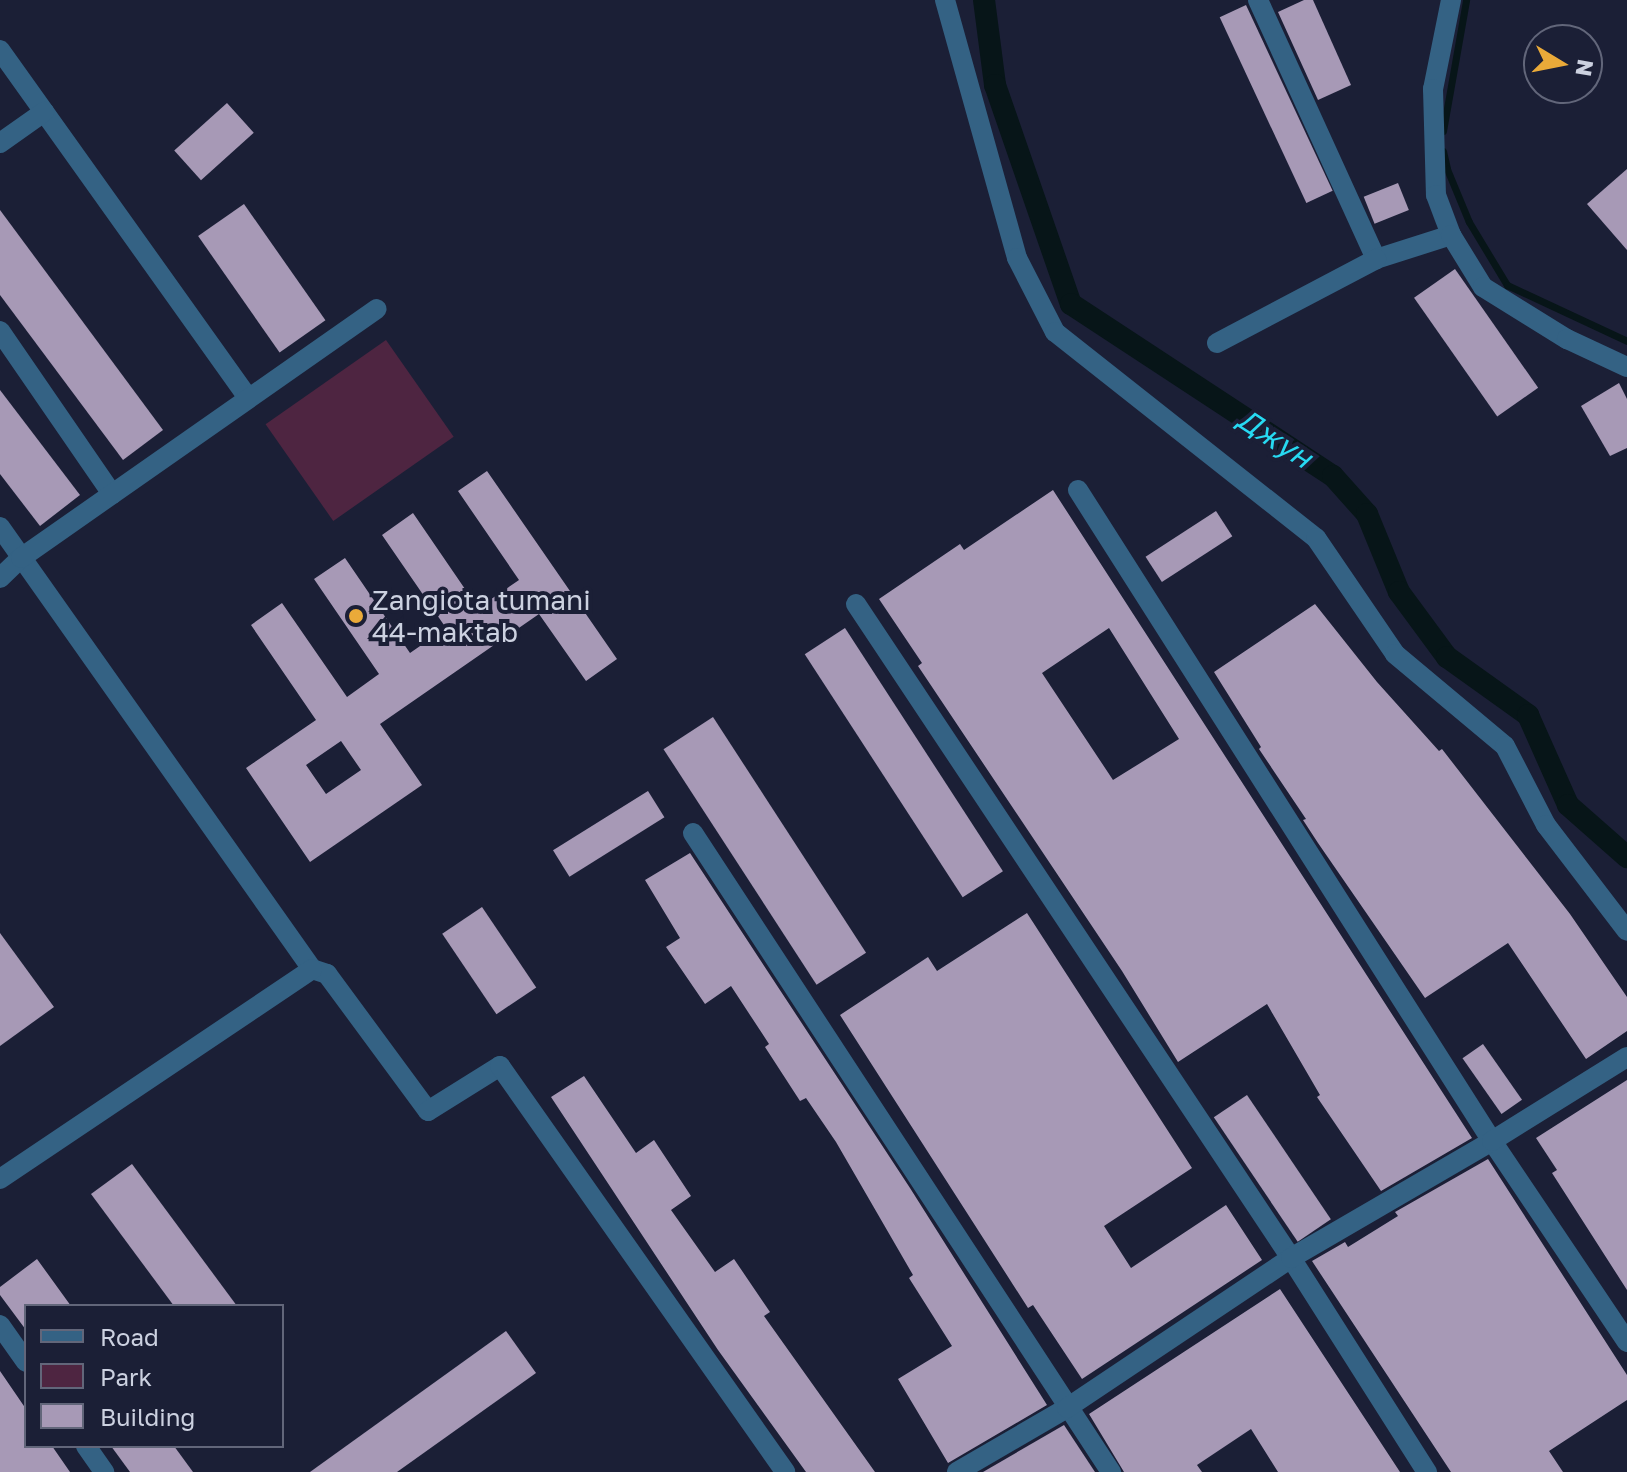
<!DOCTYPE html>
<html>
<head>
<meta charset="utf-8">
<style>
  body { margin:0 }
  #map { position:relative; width:1627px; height:1472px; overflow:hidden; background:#1b1f36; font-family:"Golos Text",sans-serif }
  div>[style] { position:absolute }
  .green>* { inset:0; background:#4e2541; transform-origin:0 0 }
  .stream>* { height:7px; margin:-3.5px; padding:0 3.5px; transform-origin:3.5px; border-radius:3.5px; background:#071518 }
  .canal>* { height:22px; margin:-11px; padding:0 11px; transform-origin:11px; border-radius:11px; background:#071518 }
  .building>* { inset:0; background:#a799b6; transform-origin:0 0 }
  .minor>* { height:20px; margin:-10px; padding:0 10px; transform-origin:10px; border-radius:10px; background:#346284 }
  .dots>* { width:22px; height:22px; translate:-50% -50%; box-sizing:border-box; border:4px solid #1b1f36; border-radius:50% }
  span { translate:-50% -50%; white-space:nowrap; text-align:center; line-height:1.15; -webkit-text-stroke:8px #1b1f36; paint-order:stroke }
  .poi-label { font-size:28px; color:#ccd1e0 }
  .left { translate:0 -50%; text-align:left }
  .water-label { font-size:30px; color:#27daf2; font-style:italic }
  .legend { position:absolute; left:24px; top:1304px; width:260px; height:144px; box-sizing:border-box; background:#1b1f36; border:2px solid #62667a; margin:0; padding:10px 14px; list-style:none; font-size:24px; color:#ccd1e0 }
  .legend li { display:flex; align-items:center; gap:16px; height:40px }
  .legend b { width:40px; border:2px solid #62667a }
  .north { position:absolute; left:1523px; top:24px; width:80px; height:80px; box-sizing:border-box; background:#1b1f36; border:2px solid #62667a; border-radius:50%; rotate:100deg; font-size:22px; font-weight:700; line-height:32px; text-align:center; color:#ccd1e0 }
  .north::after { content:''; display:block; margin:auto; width:28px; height:36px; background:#eaaa39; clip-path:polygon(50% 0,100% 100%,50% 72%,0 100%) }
</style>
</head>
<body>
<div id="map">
  <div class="green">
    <div style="left:386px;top:340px;width:118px;height:147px;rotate:55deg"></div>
  </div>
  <div class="stream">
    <div style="left:1443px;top:131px;width:133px;rotate:-80deg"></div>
    <div style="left:1443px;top:151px;width:18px;rotate:77deg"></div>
    <div style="left:1447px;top:169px;width:57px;rotate:67.5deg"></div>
    <div style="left:1469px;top:222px;width:74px;rotate:58.9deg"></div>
    <div style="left:1507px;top:285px;width:132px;rotate:25deg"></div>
  </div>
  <div class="canal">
    <div style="left:984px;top:0;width:86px;rotate:82.6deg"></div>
    <div style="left:995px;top:85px;width:232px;rotate:70.9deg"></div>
    <div style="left:1071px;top:304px;width:313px;rotate:33.3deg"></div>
    <div style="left:1333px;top:476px;width:51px;rotate:48.2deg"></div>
    <div style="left:1367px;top:514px;width:84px;rotate:67.7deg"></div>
    <div style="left:1399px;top:592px;width:81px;rotate:53.6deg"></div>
    <div style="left:1447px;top:657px;width:100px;rotate:35.6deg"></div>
    <div style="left:1528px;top:715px;width:98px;rotate:66deg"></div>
    <div style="left:1568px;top:805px;width:79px;rotate:41.4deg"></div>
  </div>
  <div class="building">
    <div style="clip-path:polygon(1304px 0,1313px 0,1351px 85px,1318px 100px,1278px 12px)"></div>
    <div style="left:1246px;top:5px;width:205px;height:29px;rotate:65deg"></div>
    <div style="left:227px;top:103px;width:40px;height:71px;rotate:48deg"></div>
    <div style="clip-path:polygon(1627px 169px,1627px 250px,1587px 204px)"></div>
    <div style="left:1398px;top:183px;width:29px;height:37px;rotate:68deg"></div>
    <div style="left:244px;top:204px;width:142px;height:56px;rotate:55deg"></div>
    <div style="clip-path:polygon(0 210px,163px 430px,123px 460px,0 295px)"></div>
    <div style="left:1455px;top:269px;width:145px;height:50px;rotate:55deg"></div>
    <div style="clip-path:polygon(1619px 383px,1627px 399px,1627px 448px,1610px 456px,1581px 406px)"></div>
    <div style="clip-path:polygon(0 390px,80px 495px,40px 526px,0 474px)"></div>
    <div style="clip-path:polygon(evenodd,487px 471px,617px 659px,586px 681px,539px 614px,380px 724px,422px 785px,310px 862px,246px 768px,316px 720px,251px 625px,282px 603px,347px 697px,379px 674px,314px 579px,345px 558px,410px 653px,446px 628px,382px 535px,413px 513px,478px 608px,519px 580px,458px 491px,487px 471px,341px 741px,361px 770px,326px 794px,306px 765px,341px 741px)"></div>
    <div style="clip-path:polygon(evenodd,1053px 490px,1472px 1138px,1381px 1191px,1317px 1097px,1320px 1095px,1267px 1004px,1178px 1062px,1122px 971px,918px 666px,922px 663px,879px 599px,960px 544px,964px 550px,1053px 490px,1109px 628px,1179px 739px,1113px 780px,1042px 673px,1109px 628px)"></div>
    <div style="left:1216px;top:511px;width:30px;height:84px;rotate:57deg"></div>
    <div style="clip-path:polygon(1315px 604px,1377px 682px,1439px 751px,1442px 749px,1570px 914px,1627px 997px,1627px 1031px,1586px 1059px,1508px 943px,1425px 998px,1318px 843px,1303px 820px,1306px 819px,1259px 749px,1261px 747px,1214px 672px)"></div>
    <div style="left:845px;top:628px;width:290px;height:48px;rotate:57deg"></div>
    <div style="left:713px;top:717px;width:281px;height:59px;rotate:57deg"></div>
    <div style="left:648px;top:791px;width:31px;height:112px;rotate:58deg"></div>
    <div style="clip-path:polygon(690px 853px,910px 1188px,1047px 1405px,948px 1463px,898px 1379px,952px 1346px,909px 1278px,913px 1275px,836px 1142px,806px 1098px,800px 1101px,765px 1047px,769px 1044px,731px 986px,705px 1004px,666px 947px,680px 938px,645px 880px)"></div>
    <div style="left:482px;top:907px;width:97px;height:48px;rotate:56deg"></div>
    <div style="clip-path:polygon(1027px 913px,1192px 1168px,1104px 1226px,1131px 1268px,1226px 1205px,1262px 1260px,1082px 1379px,1033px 1305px,1028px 1308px,840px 1015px,928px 957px,937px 971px)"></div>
    <div style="clip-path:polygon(0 933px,54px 1007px,0 1046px)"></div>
    <div style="left:1483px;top:1044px;width:68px;height:25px;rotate:55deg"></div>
    <div style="clip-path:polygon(584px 1076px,636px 1153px,654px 1140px,691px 1196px,671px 1210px,715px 1272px,734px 1259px,770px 1312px,764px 1316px,875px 1472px,806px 1472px,718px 1350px,551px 1097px)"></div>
    <div style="clip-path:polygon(1627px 1080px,1627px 1290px,1552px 1173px,1557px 1170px,1536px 1138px)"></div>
    <div style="left:1247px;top:1095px;width:150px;height:40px;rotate:56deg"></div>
    <div style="clip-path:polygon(1488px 1159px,1627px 1375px,1627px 1400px,1549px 1451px,1563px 1472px,1451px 1472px,1312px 1261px,1345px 1242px,1348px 1247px,1398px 1216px,1395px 1212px)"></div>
    <div style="clip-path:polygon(132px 1164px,237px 1306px,174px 1306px,91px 1194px)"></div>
    <div style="clip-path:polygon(37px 1259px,71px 1306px,26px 1306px,26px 1330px,0 1295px,0 1287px)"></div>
    <div style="clip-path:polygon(1280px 1289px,1400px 1472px,1278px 1472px,1251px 1429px,1197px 1465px,1202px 1472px,1124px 1472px,1089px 1414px)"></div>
    <div style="clip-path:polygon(506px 1331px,536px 1373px,397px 1472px,310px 1472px)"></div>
    <div style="clip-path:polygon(0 1371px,26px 1409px,26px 1446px,52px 1446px,70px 1472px,0 1472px)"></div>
    <div style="clip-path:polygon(1064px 1425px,1095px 1472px,983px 1472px)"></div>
    <div style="clip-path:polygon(111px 1446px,174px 1446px,193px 1472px,130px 1472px)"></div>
  </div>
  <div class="minor">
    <div style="left:945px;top:0;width:268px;rotate:74.4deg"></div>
    <div style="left:1017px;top:258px;width:83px;rotate:62.8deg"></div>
    <div style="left:1055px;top:332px;width:333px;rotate:38.3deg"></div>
    <div style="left:1316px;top:538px;width:140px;rotate:55.7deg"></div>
    <div style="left:1395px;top:654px;width:143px;rotate:39.9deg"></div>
    <div style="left:1505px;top:746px;width:89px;rotate:62.6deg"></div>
    <div style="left:1546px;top:825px;width:133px;rotate:52.6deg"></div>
    <div style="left:1258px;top:0;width:285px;rotate:65.5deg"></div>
    <div style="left:1376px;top:259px;width:79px;rotate:-17.7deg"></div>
    <div style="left:1451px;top:0;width:91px;rotate:101.4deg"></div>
    <div style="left:1433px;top:89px;width:106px;rotate:88.4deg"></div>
    <div style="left:1436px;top:195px;width:43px;rotate:69.4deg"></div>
    <div style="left:1451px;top:235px;width:61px;rotate:58.4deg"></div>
    <div style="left:1483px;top:287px;width:99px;rotate:31.8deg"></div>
    <div style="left:1567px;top:339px;width:66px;rotate:25deg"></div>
    <div style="left:0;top:50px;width:427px;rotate:54.5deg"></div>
    <div style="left:0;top:143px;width:54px;rotate:-35.2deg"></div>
    <div style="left:0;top:331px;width:198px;rotate:55.5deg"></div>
    <div style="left:1217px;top:343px;width:180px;rotate:-27.8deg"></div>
    <div style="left:1078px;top:490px;width:771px;rotate:57.55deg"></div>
    <div style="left:1492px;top:1141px;width:242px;rotate:56.1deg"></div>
    <div style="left:0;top:527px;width:541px;rotate:54.78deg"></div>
    <div style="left:312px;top:969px;width:16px;rotate:18deg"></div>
    <div style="left:327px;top:974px;width:170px;rotate:53.6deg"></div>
    <div style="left:428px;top:1111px;width:85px;rotate:-32deg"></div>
    <div style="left:500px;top:1066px;width:496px;rotate:54.9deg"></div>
    <div style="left:0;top:578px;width:29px;rotate:-44deg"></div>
    <div style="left:21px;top:558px;width:434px;rotate:-35deg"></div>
    <div style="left:856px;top:604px;width:785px;rotate:56.37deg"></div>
    <div style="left:1291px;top:1258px;width:254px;rotate:57.6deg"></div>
    <div style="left:693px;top:833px;width:764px;rotate:56.81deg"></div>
    <div style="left:0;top:1179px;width:376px;rotate:-33.9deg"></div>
    <div style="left:0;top:1325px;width:45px;rotate:54.9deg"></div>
    <div style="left:86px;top:1446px;width:32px;rotate:55deg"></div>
    <div style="left:957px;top:1472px;width:127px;rotate:-30.2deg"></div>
    <div style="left:1067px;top:1408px;width:270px;rotate:-33.8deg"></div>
    <div style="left:1291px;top:1258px;width:233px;rotate:-30.2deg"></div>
    <div style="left:1492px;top:1141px;width:159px;rotate:-31.9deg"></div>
  </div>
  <div class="dots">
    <div style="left:356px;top:616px;background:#eaaa39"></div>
  </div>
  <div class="poi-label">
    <span class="left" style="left:372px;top:616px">Zangiota tumani<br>44-maktab</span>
  </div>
  <div class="water-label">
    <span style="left:1275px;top:438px;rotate:33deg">Джун</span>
  </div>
  <ul class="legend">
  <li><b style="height:10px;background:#346284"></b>Road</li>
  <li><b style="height:22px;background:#4e2541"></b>Park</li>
  <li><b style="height:22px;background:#a799b6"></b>Building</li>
  </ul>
  <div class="north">N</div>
</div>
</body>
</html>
